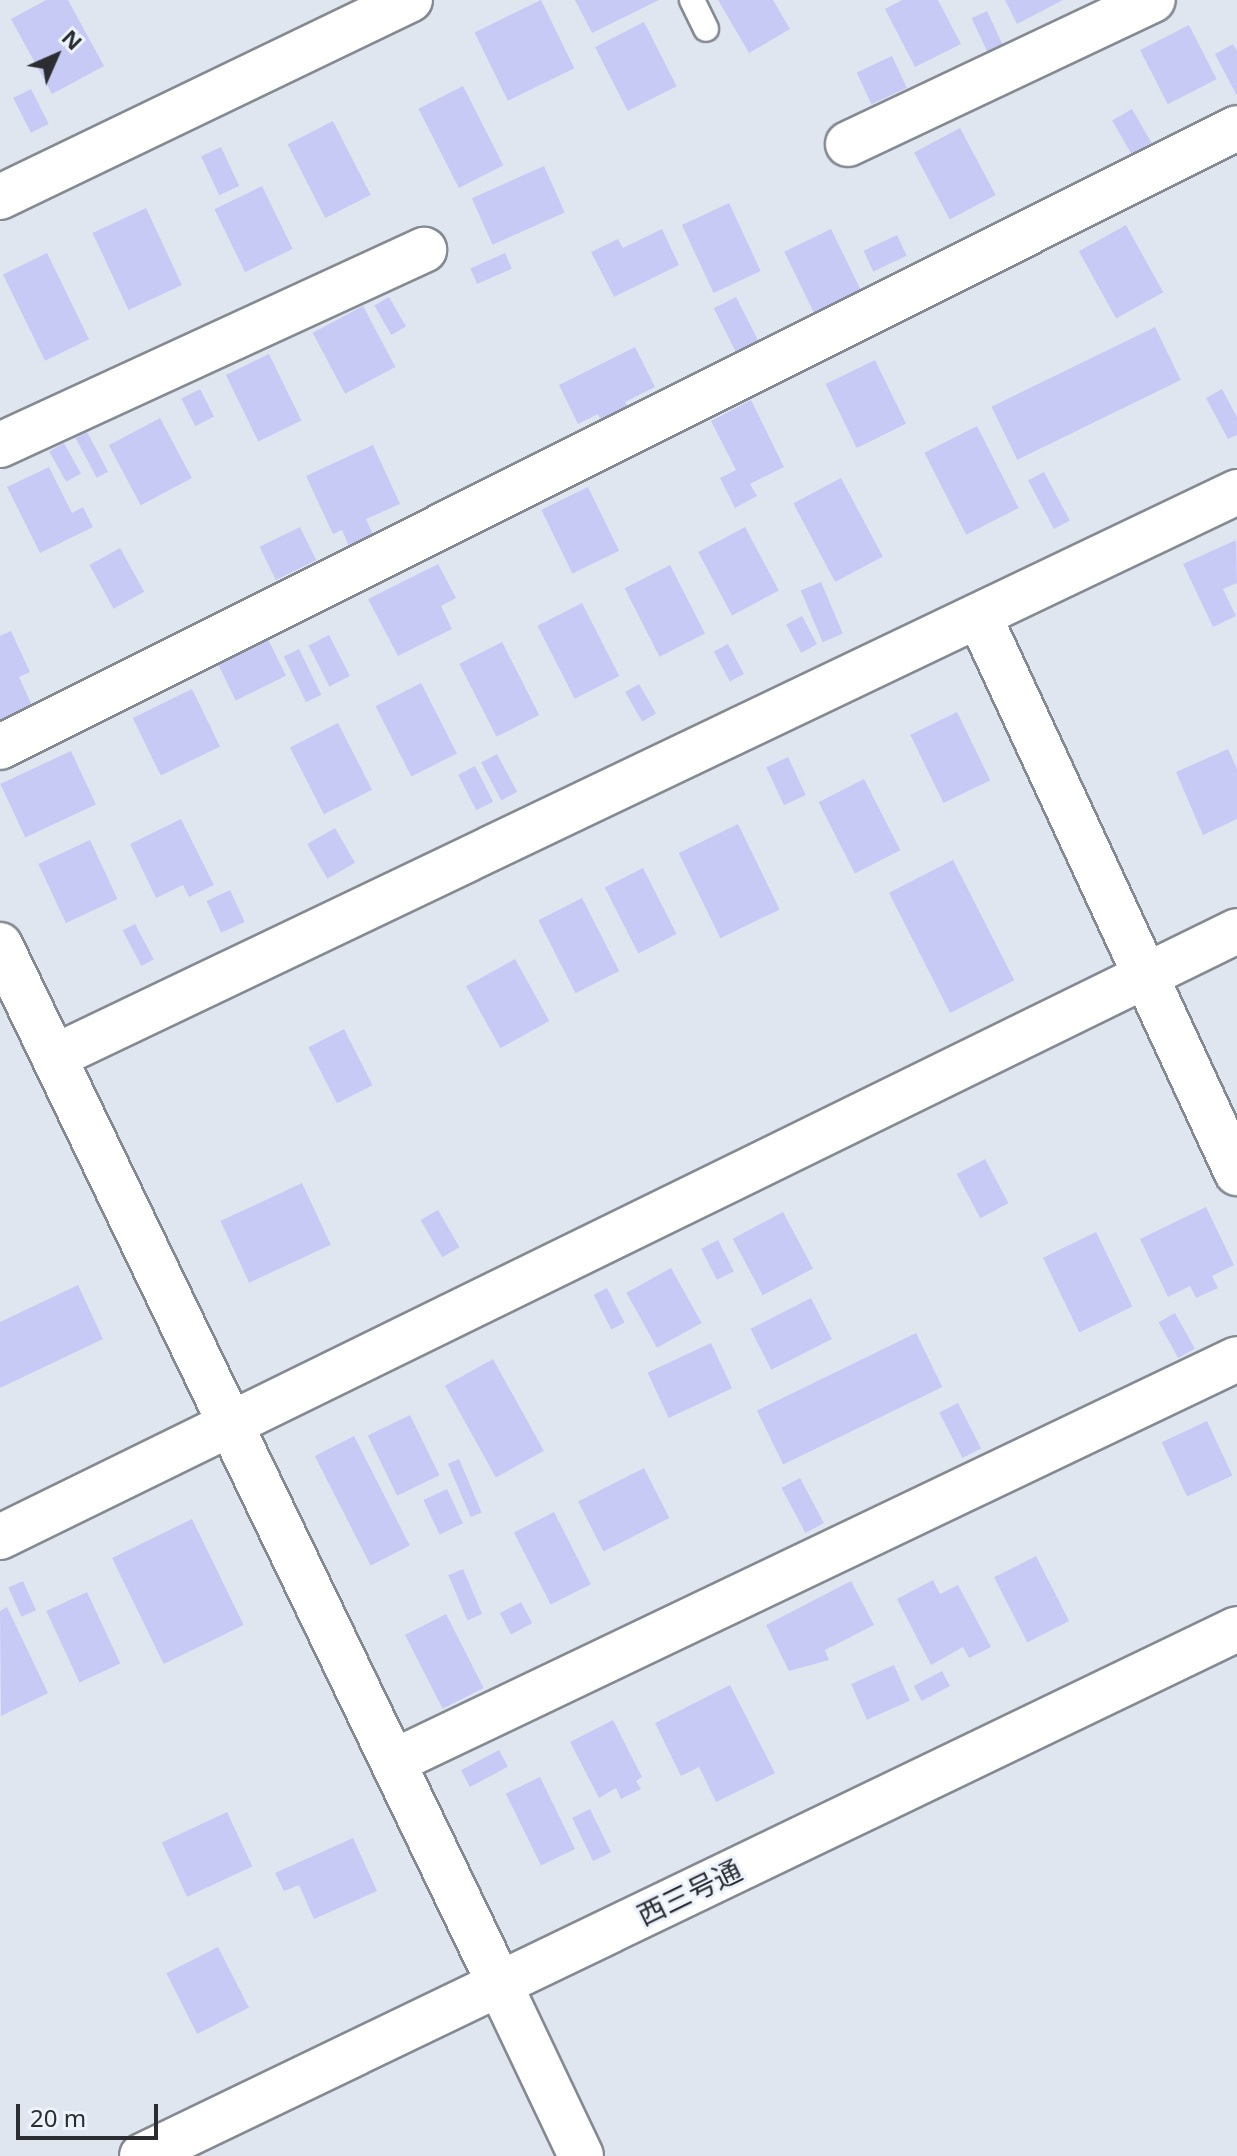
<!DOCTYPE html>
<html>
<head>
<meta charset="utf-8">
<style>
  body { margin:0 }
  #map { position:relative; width:1237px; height:2156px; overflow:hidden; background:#e0e6ef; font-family:"Noto Sans","Noto Sans JP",sans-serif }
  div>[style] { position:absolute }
  .building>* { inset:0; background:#c8caf6; transform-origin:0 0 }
  .roads { filter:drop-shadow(2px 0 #858a92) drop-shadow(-2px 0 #858a92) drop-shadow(0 2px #858a92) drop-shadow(0 -2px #858a92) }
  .service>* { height:24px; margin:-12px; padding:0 12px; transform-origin:12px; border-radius:12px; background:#fff }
  .minor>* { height:44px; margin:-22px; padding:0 22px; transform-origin:22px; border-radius:22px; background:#fff }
  .tertiary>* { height:44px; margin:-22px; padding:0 22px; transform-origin:22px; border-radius:22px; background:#fff }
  span { translate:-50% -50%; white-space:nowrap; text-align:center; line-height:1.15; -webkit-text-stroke:6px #edf3fc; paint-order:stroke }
  .street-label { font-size:28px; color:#2b2d31 }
  .north { position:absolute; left:16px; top:16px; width:80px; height:80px; -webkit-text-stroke:6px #edf3fc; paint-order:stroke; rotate:45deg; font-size:22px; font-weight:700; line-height:32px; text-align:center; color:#2b2d31 }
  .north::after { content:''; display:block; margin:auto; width:28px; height:36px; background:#2b2d31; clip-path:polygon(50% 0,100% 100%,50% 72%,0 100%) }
  .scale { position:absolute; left:16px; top:2104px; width:142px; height:36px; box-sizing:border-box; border:4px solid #2b2d31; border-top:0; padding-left:10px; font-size:24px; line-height:28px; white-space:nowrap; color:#2b2d31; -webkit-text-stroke:6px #edf3fc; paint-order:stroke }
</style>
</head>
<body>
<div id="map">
  <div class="building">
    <div style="clip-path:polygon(46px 0,68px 0,104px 66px,52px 94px,11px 19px)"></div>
    <div style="left:541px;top:0;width:76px;height:74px;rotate:64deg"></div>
    <div style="clip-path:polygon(575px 0,659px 0,592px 33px)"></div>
    <div style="clip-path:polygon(718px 0,773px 0,790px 29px,749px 53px)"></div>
    <div style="clip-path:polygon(902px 0,938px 0,961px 44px,915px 67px,885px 9px)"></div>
    <div style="clip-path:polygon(1005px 0,1063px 0,1017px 24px)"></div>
    <div style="left:987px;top:11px;width:38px;height:17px;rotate:65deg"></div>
    <div style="left:644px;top:22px;width:72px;height:55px;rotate:63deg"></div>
    <div style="left:1189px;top:25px;width:61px;height:55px;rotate:63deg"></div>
    <div style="clip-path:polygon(1233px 44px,1237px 51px,1237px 96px,1215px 54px)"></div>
    <div style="left:892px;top:56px;width:35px;height:39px;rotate:65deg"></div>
    <div style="left:463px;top:86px;width:89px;height:50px;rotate:63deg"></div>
    <div style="left:31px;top:89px;width:39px;height:20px;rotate:63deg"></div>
    <div style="left:1132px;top:109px;width:39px;height:23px;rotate:60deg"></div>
    <div style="left:333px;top:121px;width:83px;height:51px;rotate:63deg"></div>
    <div style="left:960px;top:128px;width:76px;height:52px;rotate:62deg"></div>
    <div style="left:221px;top:147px;width:43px;height:22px;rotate:65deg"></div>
    <div style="left:544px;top:166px;width:51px;height:79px;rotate:66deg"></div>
    <div style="left:262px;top:186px;width:70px;height:53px;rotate:64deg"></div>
    <div style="left:729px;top:203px;width:75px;height:52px;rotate:65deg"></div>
    <div style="left:146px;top:208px;width:85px;height:59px;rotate:65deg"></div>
    <div style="left:1126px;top:225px;width:77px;height:54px;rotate:61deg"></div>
    <div style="clip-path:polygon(662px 229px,679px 265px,614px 297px,591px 252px,618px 239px,623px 248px)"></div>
    <div style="left:831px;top:229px;width:74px;height:52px;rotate:64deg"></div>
    <div style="left:897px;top:235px;width:23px;height:37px;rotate:65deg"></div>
    <div style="left:47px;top:253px;width:96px;height:49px;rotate:64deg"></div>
    <div style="left:505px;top:253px;width:17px;height:38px;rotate:66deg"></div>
    <div style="left:389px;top:297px;width:34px;height:17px;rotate:60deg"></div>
    <div style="left:736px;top:297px;width:54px;height:25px;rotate:63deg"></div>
    <div style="left:363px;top:306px;width:69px;height:57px;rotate:62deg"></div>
    <div style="left:1155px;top:327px;width:59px;height:182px;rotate:64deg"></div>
    <div style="clip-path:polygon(635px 347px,655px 387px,625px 402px,633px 415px,605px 429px,598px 414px,578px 424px,559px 385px)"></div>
    <div style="left:269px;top:354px;width:74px;height:48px;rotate:64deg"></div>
    <div style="left:875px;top:360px;width:71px;height:55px;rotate:64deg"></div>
    <div style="left:200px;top:389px;width:31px;height:21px;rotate:63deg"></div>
    <div style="clip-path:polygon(1222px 389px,1237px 417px,1237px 435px,1228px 439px,1206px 398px)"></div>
    <div style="clip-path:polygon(751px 400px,784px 467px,750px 484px,757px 496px,735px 508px,720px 478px,736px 470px,711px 421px)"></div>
    <div style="left:160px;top:418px;width:68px;height:58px;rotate:62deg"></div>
    <div style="left:977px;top:426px;width:92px;height:59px;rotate:63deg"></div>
    <div style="left:87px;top:432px;width:45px;height:13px;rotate:62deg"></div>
    <div style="left:64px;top:443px;width:35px;height:17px;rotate:61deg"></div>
    <div style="clip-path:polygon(373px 445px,400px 504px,366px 519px,375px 539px,351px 551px,342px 530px,333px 534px,306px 476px)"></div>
    <div style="clip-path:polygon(49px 467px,72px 513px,83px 507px,93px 527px,40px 553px,7px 487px)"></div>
    <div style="left:1044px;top:472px;width:55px;height:18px;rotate:62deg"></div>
    <div style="left:841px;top:478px;width:89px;height:54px;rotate:62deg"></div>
    <div style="left:588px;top:487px;width:71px;height:52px;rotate:64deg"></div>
    <div style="left:300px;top:527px;width:37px;height:45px;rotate:64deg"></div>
    <div style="left:745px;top:527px;width:72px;height:53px;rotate:62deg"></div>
    <div style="clip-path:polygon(1236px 540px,1237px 583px,1223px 589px,1236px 616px,1213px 627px,1183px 564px)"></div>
    <div style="left:120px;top:548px;width:50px;height:35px;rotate:61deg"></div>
    <div style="clip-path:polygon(438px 564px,456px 598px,441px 606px,452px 629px,398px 656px,368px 599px)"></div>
    <div style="left:670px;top:565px;width:77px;height:51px;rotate:63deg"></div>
    <div style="left:821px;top:582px;width:56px;height:22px;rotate:67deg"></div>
    <div style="left:582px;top:603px;width:82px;height:50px;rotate:63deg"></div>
    <div style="left:802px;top:616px;width:32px;height:18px;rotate:62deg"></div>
    <div style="clip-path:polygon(11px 631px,30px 672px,19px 677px,34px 710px,0 725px,0 636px)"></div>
    <div style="left:329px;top:635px;width:46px;height:23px;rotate:63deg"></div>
    <div style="left:268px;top:639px;width:41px;height:56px;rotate:64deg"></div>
    <div style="left:502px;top:642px;width:82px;height:48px;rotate:63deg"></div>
    <div style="left:728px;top:644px;width:34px;height:16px;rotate:62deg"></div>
    <div style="left:299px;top:649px;width:51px;height:17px;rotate:64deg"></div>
    <div style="left:421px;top:683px;width:79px;height:51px;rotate:63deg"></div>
    <div style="left:639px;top:684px;width:34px;height:16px;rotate:60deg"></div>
    <div style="left:192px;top:689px;width:64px;height:66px;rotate:64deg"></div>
    <div style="left:957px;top:712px;width:76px;height:52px;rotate:64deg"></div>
    <div style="left:338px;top:723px;width:75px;height:54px;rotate:63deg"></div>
    <div style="clip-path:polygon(1228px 749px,1237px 769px,1237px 819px,1203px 835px,1176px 772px)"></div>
    <div style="left:71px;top:751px;width:59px;height:78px;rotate:65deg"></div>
    <div style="left:497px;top:754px;width:43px;height:18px;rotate:62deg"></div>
    <div style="left:788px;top:757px;width:42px;height:24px;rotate:65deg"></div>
    <div style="left:475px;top:766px;width:40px;height:19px;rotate:63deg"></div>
    <div style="left:864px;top:779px;width:80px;height:51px;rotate:63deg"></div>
    <div style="clip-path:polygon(181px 819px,214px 885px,189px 897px,183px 885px,156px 898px,130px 844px)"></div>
    <div style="left:738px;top:824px;width:95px;height:66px;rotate:64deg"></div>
    <div style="left:335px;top:828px;width:40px;height:32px;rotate:60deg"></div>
    <div style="left:90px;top:840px;width:65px;height:57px;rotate:65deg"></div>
    <div style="left:953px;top:860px;width:135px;height:72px;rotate:63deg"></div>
    <div style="left:643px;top:868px;width:74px;height:43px;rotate:63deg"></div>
    <div style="left:230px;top:890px;width:35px;height:26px;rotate:65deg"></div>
    <div style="left:582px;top:898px;width:82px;height:49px;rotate:63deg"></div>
    <div style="left:135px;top:924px;width:40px;height:14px;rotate:62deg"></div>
    <div style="left:515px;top:959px;width:71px;height:56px;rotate:61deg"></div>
    <div style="left:344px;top:1029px;width:63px;height:40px;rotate:63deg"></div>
    <div style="left:985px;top:1159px;width:50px;height:32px;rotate:62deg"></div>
    <div style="left:302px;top:1183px;width:68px;height:90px;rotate:65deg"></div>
    <div style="clip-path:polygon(1206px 1207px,1234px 1265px,1212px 1276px,1218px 1288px,1196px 1298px,1190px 1286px,1168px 1297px,1140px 1239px)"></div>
    <div style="left:438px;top:1210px;width:43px;height:20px;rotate:60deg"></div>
    <div style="left:783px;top:1212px;width:64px;height:57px;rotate:62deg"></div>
    <div style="left:1096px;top:1232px;width:83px;height:59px;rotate:64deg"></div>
    <div style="left:718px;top:1240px;width:35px;height:19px;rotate:63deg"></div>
    <div style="left:671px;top:1268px;width:63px;height:51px;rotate:61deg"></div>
    <div style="clip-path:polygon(78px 1285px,103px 1339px,0 1388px,0 1322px)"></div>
    <div style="left:607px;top:1288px;width:39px;height:15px;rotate:63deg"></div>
    <div style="left:811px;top:1298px;width:46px;height:68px;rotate:63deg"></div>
    <div style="left:1175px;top:1313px;width:41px;height:19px;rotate:61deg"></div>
    <div style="left:916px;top:1333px;width:60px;height:177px;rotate:64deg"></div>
    <div style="left:711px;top:1343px;width:50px;height:70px;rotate:65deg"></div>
    <div style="left:493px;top:1359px;width:105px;height:55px;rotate:61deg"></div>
    <div style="left:958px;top:1403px;width:51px;height:21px;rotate:63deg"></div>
    <div style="left:410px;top:1415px;width:67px;height:47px;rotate:64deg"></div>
    <div style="left:1207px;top:1421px;width:60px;height:50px;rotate:65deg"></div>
    <div style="left:354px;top:1436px;width:123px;height:44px;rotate:63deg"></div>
    <div style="left:459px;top:1459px;width:58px;height:12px;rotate:67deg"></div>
    <div style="left:644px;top:1468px;width:56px;height:74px;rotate:63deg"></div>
    <div style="left:800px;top:1478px;width:51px;height:21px;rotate:62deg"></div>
    <div style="left:447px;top:1489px;width:38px;height:26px;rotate:65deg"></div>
    <div style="left:554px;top:1512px;width:81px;height:45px;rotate:63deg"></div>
    <div style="left:192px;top:1519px;width:118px;height:89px;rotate:64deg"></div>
    <div style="left:1036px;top:1556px;width:73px;height:47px;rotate:63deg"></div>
    <div style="left:463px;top:1569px;width:49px;height:16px;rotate:67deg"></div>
    <div style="clip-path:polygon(933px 1580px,940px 1594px,958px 1585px,991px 1647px,969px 1658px,963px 1647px,931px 1665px,897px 1599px)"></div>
    <div style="left:23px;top:1581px;width:32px;height:16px;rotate:66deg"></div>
    <div style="clip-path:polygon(851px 1581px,874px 1625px,825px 1650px,829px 1660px,789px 1671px,766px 1625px)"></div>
    <div style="left:87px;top:1592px;width:79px;height:45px;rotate:65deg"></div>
    <div style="left:521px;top:1602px;width:24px;height:24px;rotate:62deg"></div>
    <div style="clip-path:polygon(7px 1607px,48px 1693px,1px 1716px,0 1611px)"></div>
    <div style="left:446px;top:1614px;width:83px;height:46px;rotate:63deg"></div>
    <div style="left:894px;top:1665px;width:39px;height:47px;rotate:66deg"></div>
    <div style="left:942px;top:1671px;width:17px;height:32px;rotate:62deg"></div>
    <div style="clip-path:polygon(730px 1685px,775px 1773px,716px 1802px,699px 1767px,681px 1776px,655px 1723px)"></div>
    <div style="clip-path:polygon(613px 1720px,642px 1777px,636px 1781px,641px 1789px,621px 1799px,616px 1788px,599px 1798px,570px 1742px)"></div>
    <div style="left:499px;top:1750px;width:19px;height:43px;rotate:62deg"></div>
    <div style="left:540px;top:1777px;width:80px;height:38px;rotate:64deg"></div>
    <div style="left:590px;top:1809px;width:48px;height:20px;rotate:64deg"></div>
    <div style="left:227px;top:1812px;width:60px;height:72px;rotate:65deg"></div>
    <div style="clip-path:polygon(353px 1838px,377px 1891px,314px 1919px,299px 1885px,284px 1891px,275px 1873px)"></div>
    <div style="left:218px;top:1947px;width:68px;height:58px;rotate:63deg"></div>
  </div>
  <div class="roads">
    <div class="service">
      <div style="left:692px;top:0;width:32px;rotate:64deg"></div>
    </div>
    <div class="minor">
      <div style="left:848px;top:144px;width:337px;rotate:-25.3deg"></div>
      <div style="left:0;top:197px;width:455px;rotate:-25.7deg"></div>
      <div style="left:0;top:445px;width:467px;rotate:-24.7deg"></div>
      <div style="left:979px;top:616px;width:614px;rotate:65.15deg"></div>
      <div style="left:0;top:747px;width:1383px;rotate:-26.58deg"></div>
      <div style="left:0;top:945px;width:1152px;rotate:64.32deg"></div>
      <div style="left:54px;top:1057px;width:1311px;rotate:-25.53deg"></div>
      <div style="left:0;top:1537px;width:1377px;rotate:-26.1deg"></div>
      <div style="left:393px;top:1762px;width:935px;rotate:-25.52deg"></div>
    </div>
    <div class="tertiary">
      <div style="left:499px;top:1983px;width:191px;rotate:64.6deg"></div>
      <div style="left:142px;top:2156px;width:1215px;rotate:-25.7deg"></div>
    </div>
  </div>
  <div class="street-label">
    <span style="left:689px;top:1892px;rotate:-26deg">西三号通</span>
  </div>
  <div class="north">N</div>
  <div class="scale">20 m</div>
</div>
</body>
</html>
